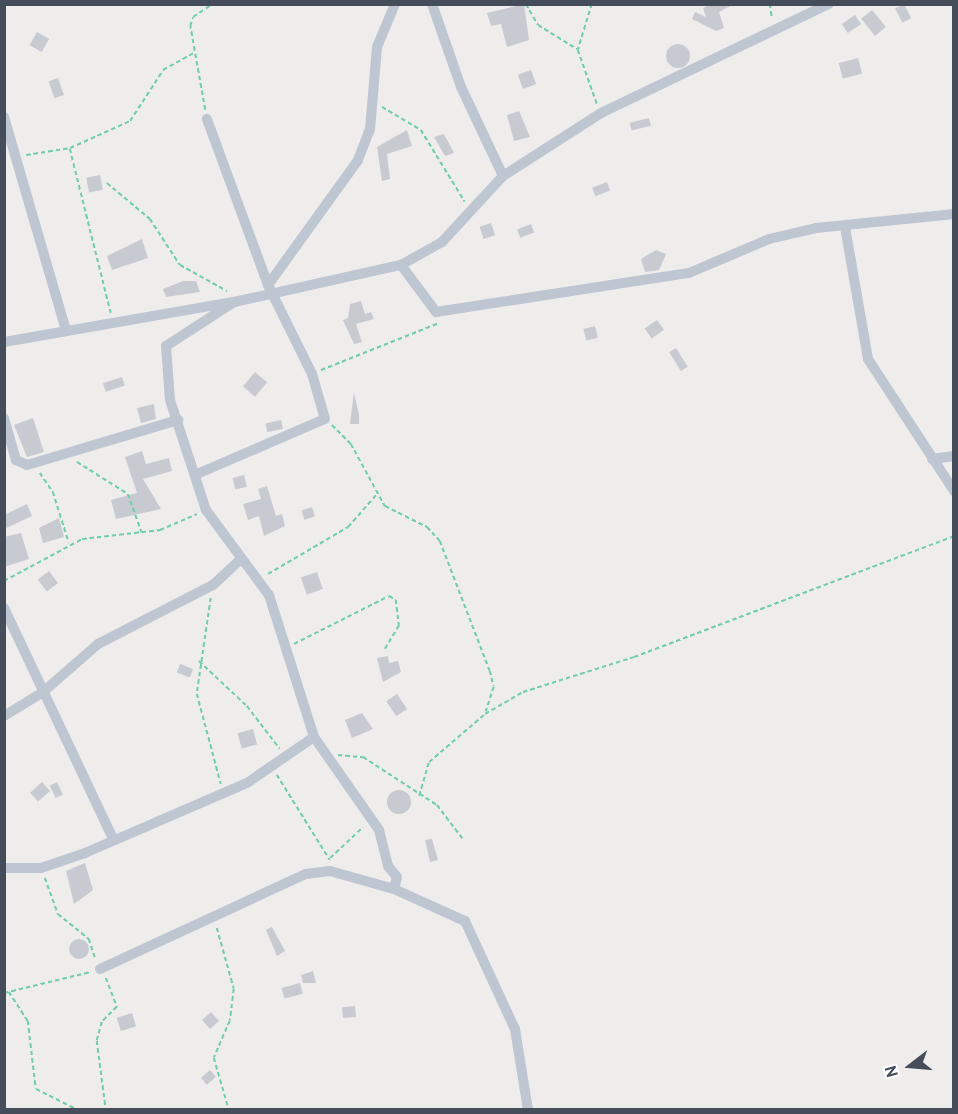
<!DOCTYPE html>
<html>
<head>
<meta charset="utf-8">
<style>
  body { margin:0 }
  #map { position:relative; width:958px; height:1114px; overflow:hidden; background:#efecec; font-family:Overpass,sans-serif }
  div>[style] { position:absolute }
  .building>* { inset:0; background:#c8cad2; transform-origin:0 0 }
  .round { border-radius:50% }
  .path>* { height:1.5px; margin-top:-0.75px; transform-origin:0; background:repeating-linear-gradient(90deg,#6fcda8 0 4.5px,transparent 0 7.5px) }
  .minor>* { height:10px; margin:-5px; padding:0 5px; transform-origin:5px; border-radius:5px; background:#bec6d2 }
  span { translate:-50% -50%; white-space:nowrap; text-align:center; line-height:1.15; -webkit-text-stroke:5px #fff; paint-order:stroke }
  .frame { position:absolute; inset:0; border:6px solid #444d59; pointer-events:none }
  .north { position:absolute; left:880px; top:1036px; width:60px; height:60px; -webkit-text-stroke:4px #fff; paint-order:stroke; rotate:254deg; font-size:16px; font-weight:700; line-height:24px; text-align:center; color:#444d59 }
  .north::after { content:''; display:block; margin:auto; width:21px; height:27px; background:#444d59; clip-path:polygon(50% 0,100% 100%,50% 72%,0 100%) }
</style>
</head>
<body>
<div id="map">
  <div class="building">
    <div style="clip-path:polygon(524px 4px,529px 40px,507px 47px,501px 24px,491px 26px,487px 13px)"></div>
    <div style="clip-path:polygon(711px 4px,734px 4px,719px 12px,724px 28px,716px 31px,692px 19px,695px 12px,706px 17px,703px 8px)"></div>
    <div style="left:904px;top:4px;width:16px;height:10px;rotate:63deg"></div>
    <div style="left:872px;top:10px;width:22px;height:14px;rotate:51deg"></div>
    <div style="left:855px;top:15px;width:11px;height:16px;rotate:56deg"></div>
    <div style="left:37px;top:32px;width:14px;height:15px;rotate:30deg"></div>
    <div class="round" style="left:666px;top:44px;width:24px;height:24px"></div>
    <div style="left:858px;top:58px;width:16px;height:20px;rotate:75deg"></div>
    <div style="left:531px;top:70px;width:15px;height:14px;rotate:70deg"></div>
    <div style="left:58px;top:78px;width:18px;height:10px;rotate:71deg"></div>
    <div style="clip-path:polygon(519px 111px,530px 137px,514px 141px,507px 115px)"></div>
    <div style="left:649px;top:118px;width:8px;height:20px;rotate:76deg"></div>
    <div style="clip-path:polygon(407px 130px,412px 146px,387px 154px,390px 179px,382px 181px,377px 147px)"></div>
    <div style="clip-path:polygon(444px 134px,454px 153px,445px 156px,434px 137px)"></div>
    <div style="left:100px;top:175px;width:15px;height:14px;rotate:79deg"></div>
    <div style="left:607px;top:182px;width:9px;height:16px;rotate:69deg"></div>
    <div style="left:491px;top:223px;width:13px;height:12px;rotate:72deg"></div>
    <div style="left:531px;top:224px;width:9px;height:15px;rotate:69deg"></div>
    <div style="clip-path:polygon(142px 239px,148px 258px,112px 270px,107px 256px)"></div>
    <div style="clip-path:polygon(656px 250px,666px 254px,659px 270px,645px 272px,641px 259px)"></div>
    <div style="clip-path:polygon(183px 281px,196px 281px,200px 292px,166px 297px,163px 289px)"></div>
    <div style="clip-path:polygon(361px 301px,365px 314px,371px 312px,374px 319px,356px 324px,362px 342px,354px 344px,343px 320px,348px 318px,350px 304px)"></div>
    <div style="left:657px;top:320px;width:12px;height:15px;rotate:55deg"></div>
    <div style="left:595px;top:326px;width:12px;height:12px;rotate:76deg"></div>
    <div style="left:676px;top:348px;width:22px;height:8px;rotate:58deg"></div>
    <div style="left:255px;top:372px;width:16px;height:19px;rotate:40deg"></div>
    <div style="left:122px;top:377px;width:9px;height:20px;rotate:72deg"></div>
    <div style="clip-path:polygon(354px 392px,359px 415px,359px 424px,350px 424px)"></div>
    <div style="clip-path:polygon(154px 404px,156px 419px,141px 423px,137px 408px)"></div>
    <div style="clip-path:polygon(33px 418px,44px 452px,27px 457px,14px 425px)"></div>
    <div style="left:281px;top:420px;width:9px;height:16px;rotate:77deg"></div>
    <div style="clip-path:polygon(142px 451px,146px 464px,169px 458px,172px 471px,143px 479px,161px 509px,116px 519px,111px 500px,137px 493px,125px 457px)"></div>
    <div style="left:244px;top:475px;width:12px;height:12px;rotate:76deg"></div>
    <div style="clip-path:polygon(267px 486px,276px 516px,282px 514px,285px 526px,264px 536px,259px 516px,248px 520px,243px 504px,261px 499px,258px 489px)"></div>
    <div style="clip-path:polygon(27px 504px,32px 516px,4px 529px,4px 515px)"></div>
    <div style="left:312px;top:507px;width:10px;height:11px;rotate:73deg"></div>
    <div style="clip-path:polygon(59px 518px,64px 537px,43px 543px,39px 528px)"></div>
    <div style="clip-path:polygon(21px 533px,29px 559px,4px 567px,4px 537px)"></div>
    <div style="left:49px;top:571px;width:15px;height:14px;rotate:53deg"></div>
    <div style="left:317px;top:572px;width:18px;height:17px;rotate:71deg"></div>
    <div style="clip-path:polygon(388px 656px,389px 663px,398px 661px,401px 672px,383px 682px,377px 658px)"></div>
    <div style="left:180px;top:664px;width:14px;height:9px;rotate:21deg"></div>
    <div style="left:397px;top:694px;width:18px;height:13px;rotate:56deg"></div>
    <div style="clip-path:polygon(362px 713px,373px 729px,352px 738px,345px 720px)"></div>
    <div style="left:253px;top:729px;width:16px;height:16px;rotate:75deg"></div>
    <div style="left:42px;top:782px;width:12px;height:16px;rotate:48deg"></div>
    <div style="left:57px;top:782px;width:14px;height:8px;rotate:65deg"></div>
    <div class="round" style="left:387px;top:790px;width:24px;height:24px"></div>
    <div style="clip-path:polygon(432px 839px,438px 860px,430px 862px,425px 840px)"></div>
    <div style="clip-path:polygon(85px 863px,93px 890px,74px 904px,66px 871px)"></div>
    <div style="clip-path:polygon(272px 927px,285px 951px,277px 956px,266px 930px)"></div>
    <div class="round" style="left:69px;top:939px;width:20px;height:20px"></div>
    <div style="clip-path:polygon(313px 971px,316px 983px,303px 983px,301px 975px)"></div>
    <div style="left:300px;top:983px;width:11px;height:19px;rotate:75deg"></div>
    <div style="left:355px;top:1006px;width:11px;height:13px;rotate:85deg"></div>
    <div style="left:211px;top:1012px;width:12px;height:12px;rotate:48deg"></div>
    <div style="left:132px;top:1013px;width:14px;height:16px;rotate:73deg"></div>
    <div style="left:210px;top:1070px;width:9px;height:12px;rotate:49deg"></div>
  </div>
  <div class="path">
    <div style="left:526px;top:4px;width:24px;rotate:60deg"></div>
    <div style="left:538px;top:25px;width:46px;rotate:31.6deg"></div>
    <div style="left:592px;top:4px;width:48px;rotate:106.9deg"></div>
    <div style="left:578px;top:50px;width:57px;rotate:70.6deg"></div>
    <div style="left:770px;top:4px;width:14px;rotate:82deg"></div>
    <div style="left:382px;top:107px;width:45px;rotate:30.5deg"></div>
    <div style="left:421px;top:130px;width:84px;rotate:58.6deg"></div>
    <div style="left:205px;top:110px;width:85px;rotate:-100.1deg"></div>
    <div style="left:190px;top:26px;width:9px;rotate:-72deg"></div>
    <div style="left:193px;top:17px;width:23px;rotate:-34deg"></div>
    <div style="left:70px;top:149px;width:169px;rotate:76deg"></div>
    <div style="left:26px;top:155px;width:45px;rotate:-9deg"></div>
    <div style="left:70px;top:148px;width:66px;rotate:-24.2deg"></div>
    <div style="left:130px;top:121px;width:61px;rotate:-57.1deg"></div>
    <div style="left:163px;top:70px;width:35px;rotate:-29deg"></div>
    <div style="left:107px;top:183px;width:56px;rotate:39.9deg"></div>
    <div style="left:150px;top:219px;width:55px;rotate:56.9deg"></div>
    <div style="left:180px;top:265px;width:54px;rotate:29deg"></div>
    <div style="left:321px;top:370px;width:127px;rotate:-21.7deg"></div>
    <div style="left:332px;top:425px;width:27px;rotate:45deg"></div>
    <div style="left:351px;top:444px;width:71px;rotate:61.3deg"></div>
    <div style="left:385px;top:506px;width:47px;rotate:26.6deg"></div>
    <div style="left:427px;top:527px;width:19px;rotate:47deg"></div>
    <div style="left:440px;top:541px;width:139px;rotate:69deg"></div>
    <div style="left:490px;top:671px;width:16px;rotate:76deg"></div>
    <div style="left:494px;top:687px;width:26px;rotate:108deg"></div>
    <div style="left:77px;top:462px;width:60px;rotate:32.1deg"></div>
    <div style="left:128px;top:494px;width:41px;rotate:70.3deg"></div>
    <div style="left:40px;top:473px;width:23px;rotate:56deg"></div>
    <div style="left:53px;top:492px;width:53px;rotate:72.6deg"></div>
    <div style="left:268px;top:574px;width:93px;rotate:-30.4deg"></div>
    <div style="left:348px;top:527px;width:43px;rotate:-48.8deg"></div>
    <div style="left:4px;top:581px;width:89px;rotate:-28.3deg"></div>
    <div style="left:82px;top:539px;width:79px;rotate:-6.6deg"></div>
    <div style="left:160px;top:530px;width:40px;rotate:-23.4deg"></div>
    <div style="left:211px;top:598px;width:97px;rotate:98.3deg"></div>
    <div style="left:197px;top:694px;width:93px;rotate:75.1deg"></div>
    <div style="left:294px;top:644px;width:106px;rotate:-26.8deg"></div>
    <div style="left:389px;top:596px;width:8px;rotate:30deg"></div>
    <div style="left:396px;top:600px;width:26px;rotate:83deg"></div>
    <div style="left:399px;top:626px;width:27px;rotate:121deg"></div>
    <div style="left:199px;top:661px;width:66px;rotate:43.2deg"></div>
    <div style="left:247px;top:706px;width:54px;rotate:52.5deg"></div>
    <div style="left:338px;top:755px;width:25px;rotate:5deg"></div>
    <div style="left:363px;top:757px;width:88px;rotate:33deg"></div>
    <div style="left:437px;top:805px;width:43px;rotate:52.6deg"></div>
    <div style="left:277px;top:775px;width:100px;rotate:58.1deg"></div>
    <div style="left:419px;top:796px;width:35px;rotate:-74deg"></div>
    <div style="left:429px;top:762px;width:74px;rotate:-40.6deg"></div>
    <div style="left:485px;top:714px;width:44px;rotate:-30.1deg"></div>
    <div style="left:523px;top:692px;width:116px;rotate:-17.5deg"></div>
    <div style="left:634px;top:657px;width:342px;rotate:-20.7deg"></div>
    <div style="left:330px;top:858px;width:45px;rotate:-43.2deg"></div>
    <div style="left:45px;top:878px;width:38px;rotate:70deg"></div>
    <div style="left:58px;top:914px;width:40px;rotate:39deg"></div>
    <div style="left:89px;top:939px;width:20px;rotate:72deg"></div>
    <div style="left:217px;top:928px;width:63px;rotate:74.4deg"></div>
    <div style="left:234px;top:989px;width:32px;rotate:97deg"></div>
    <div style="left:230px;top:1021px;width:40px;rotate:113.4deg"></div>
    <div style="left:214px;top:1058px;width:54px;rotate:73.9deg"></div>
    <div style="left:106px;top:978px;width:31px;rotate:69deg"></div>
    <div style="left:117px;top:1007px;width:21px;rotate:135deg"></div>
    <div style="left:102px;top:1022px;width:20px;rotate:105deg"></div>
    <div style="left:97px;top:1041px;width:70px;rotate:82.6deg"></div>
    <div style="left:9px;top:992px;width:35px;rotate:57deg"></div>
    <div style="left:28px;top:1021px;width:68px;rotate:83.3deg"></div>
    <div style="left:36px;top:1089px;width:47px;rotate:26.6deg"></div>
    <div style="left:4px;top:993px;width:89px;rotate:-13.6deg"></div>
  </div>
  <div class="minor">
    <div style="left:432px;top:4px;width:88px;rotate:70.7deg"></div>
    <div style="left:461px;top:87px;width:98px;rotate:64.7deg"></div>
    <div style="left:4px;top:117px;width:223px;rotate:73.8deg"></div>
    <div style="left:845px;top:227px;width:134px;rotate:80.1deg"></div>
    <div style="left:868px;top:359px;width:158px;rotate:56.9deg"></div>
    <div style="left:401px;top:265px;width:59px;rotate:53.3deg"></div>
    <div style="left:436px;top:312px;width:256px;rotate:-8.8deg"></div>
    <div style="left:689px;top:273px;width:87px;rotate:-23deg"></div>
    <div style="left:769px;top:239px;width:48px;rotate:-13.2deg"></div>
    <div style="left:816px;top:228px;width:139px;rotate:-5.8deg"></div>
    <div style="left:268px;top:285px;width:154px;rotate:-54.2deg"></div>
    <div style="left:358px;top:160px;width:33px;rotate:-69deg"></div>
    <div style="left:370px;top:129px;width:82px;rotate:-85.1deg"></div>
    <div style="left:377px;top:47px;width:47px;rotate:-67.3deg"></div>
    <div style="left:234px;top:302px;width:81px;rotate:147.1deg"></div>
    <div style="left:166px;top:346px;width:54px;rotate:85.8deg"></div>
    <div style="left:170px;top:400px;width:116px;rotate:71.9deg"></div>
    <div style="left:206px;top:510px;width:106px;rotate:53.5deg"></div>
    <div style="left:269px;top:595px;width:149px;rotate:72.4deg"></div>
    <div style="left:314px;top:737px;width:113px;rotate:55deg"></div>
    <div style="left:379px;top:830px;width:37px;rotate:76deg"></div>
    <div style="left:388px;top:866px;width:14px;rotate:51deg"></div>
    <div style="left:397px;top:877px;width:12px;rotate:104deg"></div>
    <div style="left:4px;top:342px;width:233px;rotate:-9.9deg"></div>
    <div style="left:234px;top:302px;width:171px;rotate:-12.5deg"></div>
    <div style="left:401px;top:265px;width:47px;rotate:-29.3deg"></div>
    <div style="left:442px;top:242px;width:90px;rotate:-47.3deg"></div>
    <div style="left:503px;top:176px;width:117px;rotate:-32.7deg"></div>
    <div style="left:601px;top:113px;width:253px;rotate:-25.6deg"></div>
    <div style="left:4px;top:418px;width:44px;rotate:74.1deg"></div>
    <div style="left:16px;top:460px;width:12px;rotate:24deg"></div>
    <div style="left:27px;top:465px;width:158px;rotate:-16.6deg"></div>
    <div style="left:932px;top:459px;width:22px;rotate:-8deg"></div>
    <div style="left:197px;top:474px;width:139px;rotate:-23.3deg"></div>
    <div style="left:325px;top:419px;width:47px;rotate:-106.1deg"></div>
    <div style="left:312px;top:374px;width:99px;rotate:-116.3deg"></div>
    <div style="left:268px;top:285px;width:177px;rotate:-110.2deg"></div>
    <div style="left:4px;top:608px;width:255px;rotate:64.7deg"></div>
    <div style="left:4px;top:716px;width:46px;rotate:-31.6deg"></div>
    <div style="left:43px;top:692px;width:73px;rotate:-41.1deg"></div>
    <div style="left:98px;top:644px;width:129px;rotate:-27.2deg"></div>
    <div style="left:213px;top:585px;width:38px;rotate:-43deg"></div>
    <div style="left:4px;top:868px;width:37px"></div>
    <div style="left:41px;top:868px;width:46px;rotate:-18.8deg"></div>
    <div style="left:85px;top:853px;width:176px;rotate:-23.4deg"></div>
    <div style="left:247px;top:783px;width:81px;rotate:-34.5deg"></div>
    <div style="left:100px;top:969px;width:227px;rotate:-24.8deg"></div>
    <div style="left:306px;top:874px;width:24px;rotate:-7deg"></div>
    <div style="left:330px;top:871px;width:66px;rotate:15.7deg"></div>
    <div style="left:394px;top:889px;width:78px;rotate:24.3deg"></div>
    <div style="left:465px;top:921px;width:119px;rotate:65.2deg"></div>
    <div style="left:515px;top:1029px;width:82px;rotate:80.9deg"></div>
  </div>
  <div class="frame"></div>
  <div class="north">N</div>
</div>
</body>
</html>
